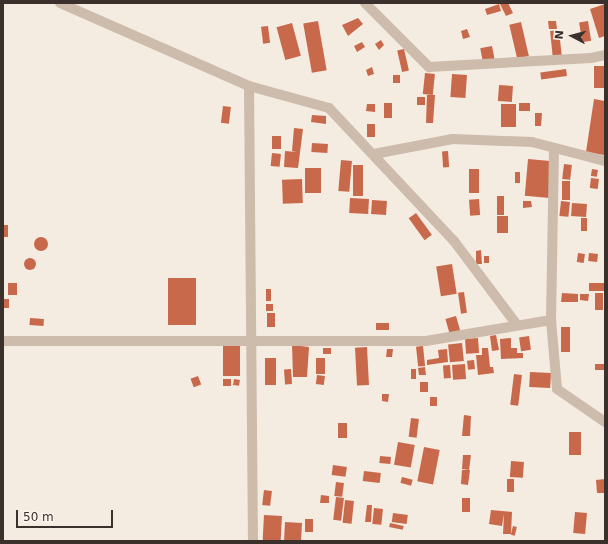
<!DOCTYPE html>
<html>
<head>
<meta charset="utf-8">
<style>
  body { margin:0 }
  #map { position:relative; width:608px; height:544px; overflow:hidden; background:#f4ebe1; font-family:"DejaVu Sans",sans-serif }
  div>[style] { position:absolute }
  .building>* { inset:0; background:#c8694b; transform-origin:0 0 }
  .round { border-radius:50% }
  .minor>* { height:10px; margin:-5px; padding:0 5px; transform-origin:5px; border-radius:5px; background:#cdbbac }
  span { translate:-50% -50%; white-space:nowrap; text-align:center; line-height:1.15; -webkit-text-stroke:3px #fbf5ee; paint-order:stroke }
  .frame { position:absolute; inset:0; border:4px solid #3b302b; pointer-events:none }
  .north { position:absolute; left:552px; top:16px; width:40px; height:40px; -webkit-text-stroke:3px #fbf5ee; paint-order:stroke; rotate:276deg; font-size:11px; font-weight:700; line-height:16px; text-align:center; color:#3b302b }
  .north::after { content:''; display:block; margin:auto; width:14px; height:18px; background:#3b302b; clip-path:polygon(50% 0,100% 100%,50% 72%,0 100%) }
  .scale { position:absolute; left:16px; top:510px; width:97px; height:18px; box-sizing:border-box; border:2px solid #3b302b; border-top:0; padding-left:5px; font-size:12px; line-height:14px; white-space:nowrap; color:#3b302b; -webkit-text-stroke:3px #fbf5ee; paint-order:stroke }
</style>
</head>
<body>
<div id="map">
  <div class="building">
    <div style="clip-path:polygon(508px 3px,513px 13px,506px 16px,500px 4px)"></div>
    <div style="clip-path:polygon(499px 4px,501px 11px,487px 15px,485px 9px)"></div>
    <div style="clip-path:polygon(605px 4px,605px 36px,599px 38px,590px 9px)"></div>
    <div style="clip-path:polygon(358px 18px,363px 24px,348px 36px,342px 25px)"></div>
    <div style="left:318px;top:21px;width:50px;height:15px;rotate:80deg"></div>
    <div style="clip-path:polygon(548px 21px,556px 21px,557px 29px,549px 29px)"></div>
    <div style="left:588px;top:21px;width:20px;height:9px;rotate:81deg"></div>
    <div style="left:521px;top:22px;width:35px;height:12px;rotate:77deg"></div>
    <div style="left:292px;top:23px;width:34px;height:16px;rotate:75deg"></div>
    <div style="left:268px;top:26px;width:17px;height:7px;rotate:83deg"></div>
    <div style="clip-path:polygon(467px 29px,470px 37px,463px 39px,461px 31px)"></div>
    <div style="left:559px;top:30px;width:28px;height:9px;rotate:84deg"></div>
    <div style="clip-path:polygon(381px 40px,384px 45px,379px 50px,375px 44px)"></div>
    <div style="clip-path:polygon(362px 42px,365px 47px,357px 52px,354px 46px)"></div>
    <div style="left:492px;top:46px;width:15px;height:12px;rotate:79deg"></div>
    <div style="left:404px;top:49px;width:22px;height:7px;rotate:77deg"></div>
    <div style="left:594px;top:66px;width:11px;height:22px"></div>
    <div style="clip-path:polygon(372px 67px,374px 74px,368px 76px,366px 70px)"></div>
    <div style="left:566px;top:69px;width:7px;height:26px;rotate:82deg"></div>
    <div style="left:425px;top:73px;width:10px;height:21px;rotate:6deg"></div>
    <div style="left:452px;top:74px;width:15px;height:23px;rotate:4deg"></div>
    <div style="left:393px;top:75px;width:7px;height:8px"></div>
    <div style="left:499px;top:85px;width:14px;height:16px;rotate:4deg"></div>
    <div style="clip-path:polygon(427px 95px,435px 95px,433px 123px,426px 123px)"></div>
    <div style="left:417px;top:97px;width:8px;height:8px"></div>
    <div style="clip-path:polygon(594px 99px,605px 101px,604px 155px,586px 152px)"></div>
    <div style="left:384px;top:103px;width:8px;height:15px"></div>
    <div style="left:519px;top:103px;width:11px;height:8px"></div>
    <div style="clip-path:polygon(367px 104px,375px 104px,375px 112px,366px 111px)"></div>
    <div style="left:501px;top:104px;width:15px;height:23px"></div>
    <div style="left:223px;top:106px;width:8px;height:17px;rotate:7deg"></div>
    <div style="clip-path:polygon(535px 113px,542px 113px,541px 126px,535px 126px)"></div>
    <div style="clip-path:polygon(312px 115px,326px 116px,326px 124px,311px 122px)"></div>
    <div style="left:367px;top:124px;width:8px;height:13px"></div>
    <div style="clip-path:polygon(294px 128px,303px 129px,298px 168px,284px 167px,285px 151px,297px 152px,292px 151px)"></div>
    <div style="left:272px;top:136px;width:9px;height:13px"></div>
    <div style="left:312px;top:143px;width:16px;height:9px;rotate:4deg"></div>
    <div style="left:448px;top:151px;width:16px;height:6px;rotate:86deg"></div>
    <div style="left:272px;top:153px;width:9px;height:13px;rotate:6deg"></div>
    <div style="left:528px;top:159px;width:25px;height:37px;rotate:5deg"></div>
    <div style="left:341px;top:160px;width:11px;height:31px;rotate:5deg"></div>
    <div style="left:564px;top:164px;width:8px;height:15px;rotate:7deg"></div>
    <div style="left:353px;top:165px;width:10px;height:31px"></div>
    <div style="left:305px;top:168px;width:16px;height:25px"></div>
    <div style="left:469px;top:169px;width:10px;height:24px"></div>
    <div style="left:592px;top:169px;width:6px;height:7px;rotate:9deg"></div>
    <div style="left:515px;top:172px;width:5px;height:11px"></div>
    <div style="left:591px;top:178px;width:8px;height:10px;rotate:7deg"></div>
    <div style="left:302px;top:179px;width:24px;height:20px;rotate:88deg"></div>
    <div style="left:562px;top:181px;width:8px;height:19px"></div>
    <div style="left:497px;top:196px;width:7px;height:19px"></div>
    <div style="left:350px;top:198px;width:19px;height:15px;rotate:3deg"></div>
    <div style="left:479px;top:199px;width:16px;height:10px;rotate:86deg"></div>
    <div style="left:372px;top:200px;width:15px;height:14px;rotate:4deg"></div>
    <div style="clip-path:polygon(523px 201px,531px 201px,532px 207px,523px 208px)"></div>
    <div style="left:561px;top:201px;width:9px;height:15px;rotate:6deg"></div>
    <div style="left:572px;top:203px;width:15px;height:13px;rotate:4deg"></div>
    <div style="left:416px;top:213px;width:27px;height:9px;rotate:54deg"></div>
    <div style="left:497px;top:216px;width:11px;height:17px"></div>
    <div style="left:581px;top:218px;width:6px;height:13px"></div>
    <div style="left:3px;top:225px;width:5px;height:12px"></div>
    <div class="round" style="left:34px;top:237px;width:14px;height:14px"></div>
    <div style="clip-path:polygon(481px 250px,482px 264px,476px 264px,476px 251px)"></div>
    <div style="left:578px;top:253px;width:7px;height:9px;rotate:8deg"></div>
    <div style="left:589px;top:253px;width:9px;height:8px;rotate:6deg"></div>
    <div style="left:484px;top:256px;width:5px;height:7px"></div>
    <div class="round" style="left:24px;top:258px;width:12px;height:12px"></div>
    <div style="left:452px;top:264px;width:30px;height:16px;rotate:81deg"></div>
    <div style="left:168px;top:278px;width:28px;height:47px"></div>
    <div style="left:8px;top:283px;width:9px;height:12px"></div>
    <div style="left:589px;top:283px;width:16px;height:8px"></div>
    <div style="left:266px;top:289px;width:5px;height:12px"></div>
    <div style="left:464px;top:292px;width:21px;height:6px;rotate:82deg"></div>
    <div style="clip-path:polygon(562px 293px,578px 294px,578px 302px,561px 302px)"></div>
    <div style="left:595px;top:293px;width:8px;height:17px"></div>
    <div style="clip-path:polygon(580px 294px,589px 294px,588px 301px,580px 300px)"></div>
    <div style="left:3px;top:299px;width:6px;height:9px"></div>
    <div style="left:266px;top:304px;width:7px;height:7px"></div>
    <div style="left:267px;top:313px;width:8px;height:14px"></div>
    <div style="left:456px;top:316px;width:15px;height:11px;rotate:74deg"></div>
    <div style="left:30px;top:318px;width:14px;height:7px;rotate:4deg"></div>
    <div style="left:376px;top:323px;width:13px;height:7px"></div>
    <div style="left:561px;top:327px;width:9px;height:25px"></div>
    <div style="clip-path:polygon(496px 335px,499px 350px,492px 351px,490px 336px)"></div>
    <div style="left:529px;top:336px;width:14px;height:10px;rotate:82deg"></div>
    <div style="left:478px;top:338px;width:15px;height:13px;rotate:86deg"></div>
    <div style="clip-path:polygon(511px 338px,511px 348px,517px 348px,517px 353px,523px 353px,523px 358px,501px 359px,500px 339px)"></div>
    <div style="left:462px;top:343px;width:18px;height:14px;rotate:84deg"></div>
    <div style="clip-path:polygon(292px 345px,309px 347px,307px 377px,293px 377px)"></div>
    <div style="left:223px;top:346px;width:17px;height:30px"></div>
    <div style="left:423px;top:346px;width:20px;height:7px;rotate:84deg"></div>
    <div style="left:367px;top:347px;width:38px;height:12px;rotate:87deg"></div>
    <div style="left:323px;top:348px;width:8px;height:6px"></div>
    <div style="clip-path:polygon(482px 348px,488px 348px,490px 367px,493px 367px,494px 373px,478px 375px,476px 355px,482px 355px)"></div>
    <div style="clip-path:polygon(387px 349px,393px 349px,392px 357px,386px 357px)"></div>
    <div style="clip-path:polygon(447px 349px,448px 362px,427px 365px,427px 360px,439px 358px,438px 350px)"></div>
    <div style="left:265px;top:358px;width:11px;height:27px"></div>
    <div style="left:316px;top:358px;width:9px;height:16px"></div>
    <div style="left:474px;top:360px;width:9px;height:7px;rotate:84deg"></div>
    <div style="left:465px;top:364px;width:15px;height:13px;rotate:86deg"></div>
    <div style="left:605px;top:364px;width:6px;height:10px;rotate:90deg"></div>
    <div style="left:450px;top:365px;width:13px;height:7px;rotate:86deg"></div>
    <div style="clip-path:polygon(425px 367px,426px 375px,419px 375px,418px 368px)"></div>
    <div style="left:291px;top:369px;width:15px;height:7px;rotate:86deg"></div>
    <div style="left:411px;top:369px;width:5px;height:10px"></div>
    <div style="left:530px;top:372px;width:21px;height:15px;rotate:3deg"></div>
    <div style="left:514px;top:374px;width:8px;height:31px;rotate:7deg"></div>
    <div style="left:317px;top:375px;width:8px;height:9px;rotate:7deg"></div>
    <div style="left:198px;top:376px;width:9px;height:8px;rotate:69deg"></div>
    <div style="left:223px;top:379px;width:8px;height:7px"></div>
    <div style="left:234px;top:379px;width:6px;height:6px;rotate:9deg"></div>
    <div style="left:420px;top:382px;width:8px;height:10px"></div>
    <div style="clip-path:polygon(382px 394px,389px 394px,388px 402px,382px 401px)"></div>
    <div style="left:430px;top:397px;width:7px;height:9px"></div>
    <div style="clip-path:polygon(464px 415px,471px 416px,470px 436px,462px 436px)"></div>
    <div style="left:411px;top:418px;width:8px;height:19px;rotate:7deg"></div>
    <div style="left:338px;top:423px;width:9px;height:15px"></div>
    <div style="left:569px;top:432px;width:12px;height:23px"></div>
    <div style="left:398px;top:442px;width:17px;height:23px;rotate:10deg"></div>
    <div style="left:424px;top:447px;width:16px;height:35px;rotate:11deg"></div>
    <div style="clip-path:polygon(463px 455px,471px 455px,469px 470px,462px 469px)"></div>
    <div style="left:380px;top:456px;width:11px;height:7px;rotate:5deg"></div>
    <div style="left:511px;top:461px;width:13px;height:16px;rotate:4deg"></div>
    <div style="left:333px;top:465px;width:14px;height:10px;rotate:8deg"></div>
    <div style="clip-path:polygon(462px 470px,470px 470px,468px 485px,461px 484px)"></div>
    <div style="left:364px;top:471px;width:17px;height:10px;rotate:7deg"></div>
    <div style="left:402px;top:477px;width:11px;height:6px;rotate:15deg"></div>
    <div style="left:507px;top:479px;width:7px;height:13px"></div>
    <div style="clip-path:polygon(605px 479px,605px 493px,597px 493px,596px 480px)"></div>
    <div style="left:336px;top:482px;width:8px;height:14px;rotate:7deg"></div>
    <div style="left:264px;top:490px;width:8px;height:15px;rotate:7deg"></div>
    <div style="clip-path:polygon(321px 495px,329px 496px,329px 503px,320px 503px)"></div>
    <div style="left:336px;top:497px;width:8px;height:23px;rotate:7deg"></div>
    <div style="left:462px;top:498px;width:8px;height:14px"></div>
    <div style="left:345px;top:500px;width:9px;height:23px;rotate:6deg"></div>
    <div style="clip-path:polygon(367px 505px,372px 505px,371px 522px,365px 522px)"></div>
    <div style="left:374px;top:508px;width:9px;height:16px;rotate:6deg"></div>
    <div style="clip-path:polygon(491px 510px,512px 512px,511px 534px,503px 534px,504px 514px,502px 526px,489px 524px)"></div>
    <div style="left:575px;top:512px;width:12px;height:21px;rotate:5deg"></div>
    <div style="left:393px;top:513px;width:15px;height:9px;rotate:8deg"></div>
    <div style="left:264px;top:515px;width:18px;height:26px;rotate:3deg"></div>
    <div style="left:305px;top:519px;width:8px;height:13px"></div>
    <div style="left:285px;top:522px;width:17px;height:19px;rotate:3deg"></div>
    <div style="left:390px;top:523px;width:14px;height:4px;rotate:12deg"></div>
    <div style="left:513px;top:526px;width:4px;height:9px;rotate:14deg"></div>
  </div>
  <div class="minor">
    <div style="left:60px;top:3px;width:206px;rotate:23.7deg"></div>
    <div style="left:249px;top:86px;width:83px;rotate:15.4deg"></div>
    <div style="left:329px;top:108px;width:183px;rotate:46.8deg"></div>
    <div style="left:454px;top:241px;width:105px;rotate:53.1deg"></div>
    <div style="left:365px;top:3px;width:91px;rotate:45deg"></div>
    <div style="left:429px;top:67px;width:162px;rotate:-3.2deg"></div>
    <div style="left:591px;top:58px;width:14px;rotate:-12deg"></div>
    <div style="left:249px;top:86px;width:455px;rotate:89.5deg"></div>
    <div style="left:554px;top:148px;width:172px;rotate:91deg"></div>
    <div style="left:551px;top:320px;width:69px;rotate:85deg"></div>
    <div style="left:557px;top:389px;width:58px;rotate:34.5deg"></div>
    <div style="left:374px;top:154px;width:80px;rotate:-10.8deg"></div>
    <div style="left:453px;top:139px;width:79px;rotate:2.2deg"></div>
    <div style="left:532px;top:142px;width:75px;rotate:14.6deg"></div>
    <div style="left:3px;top:341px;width:423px"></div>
    <div style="left:426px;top:341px;width:127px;rotate:-9.5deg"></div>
  </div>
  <div class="frame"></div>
  <div class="north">N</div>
  <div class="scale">50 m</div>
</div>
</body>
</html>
